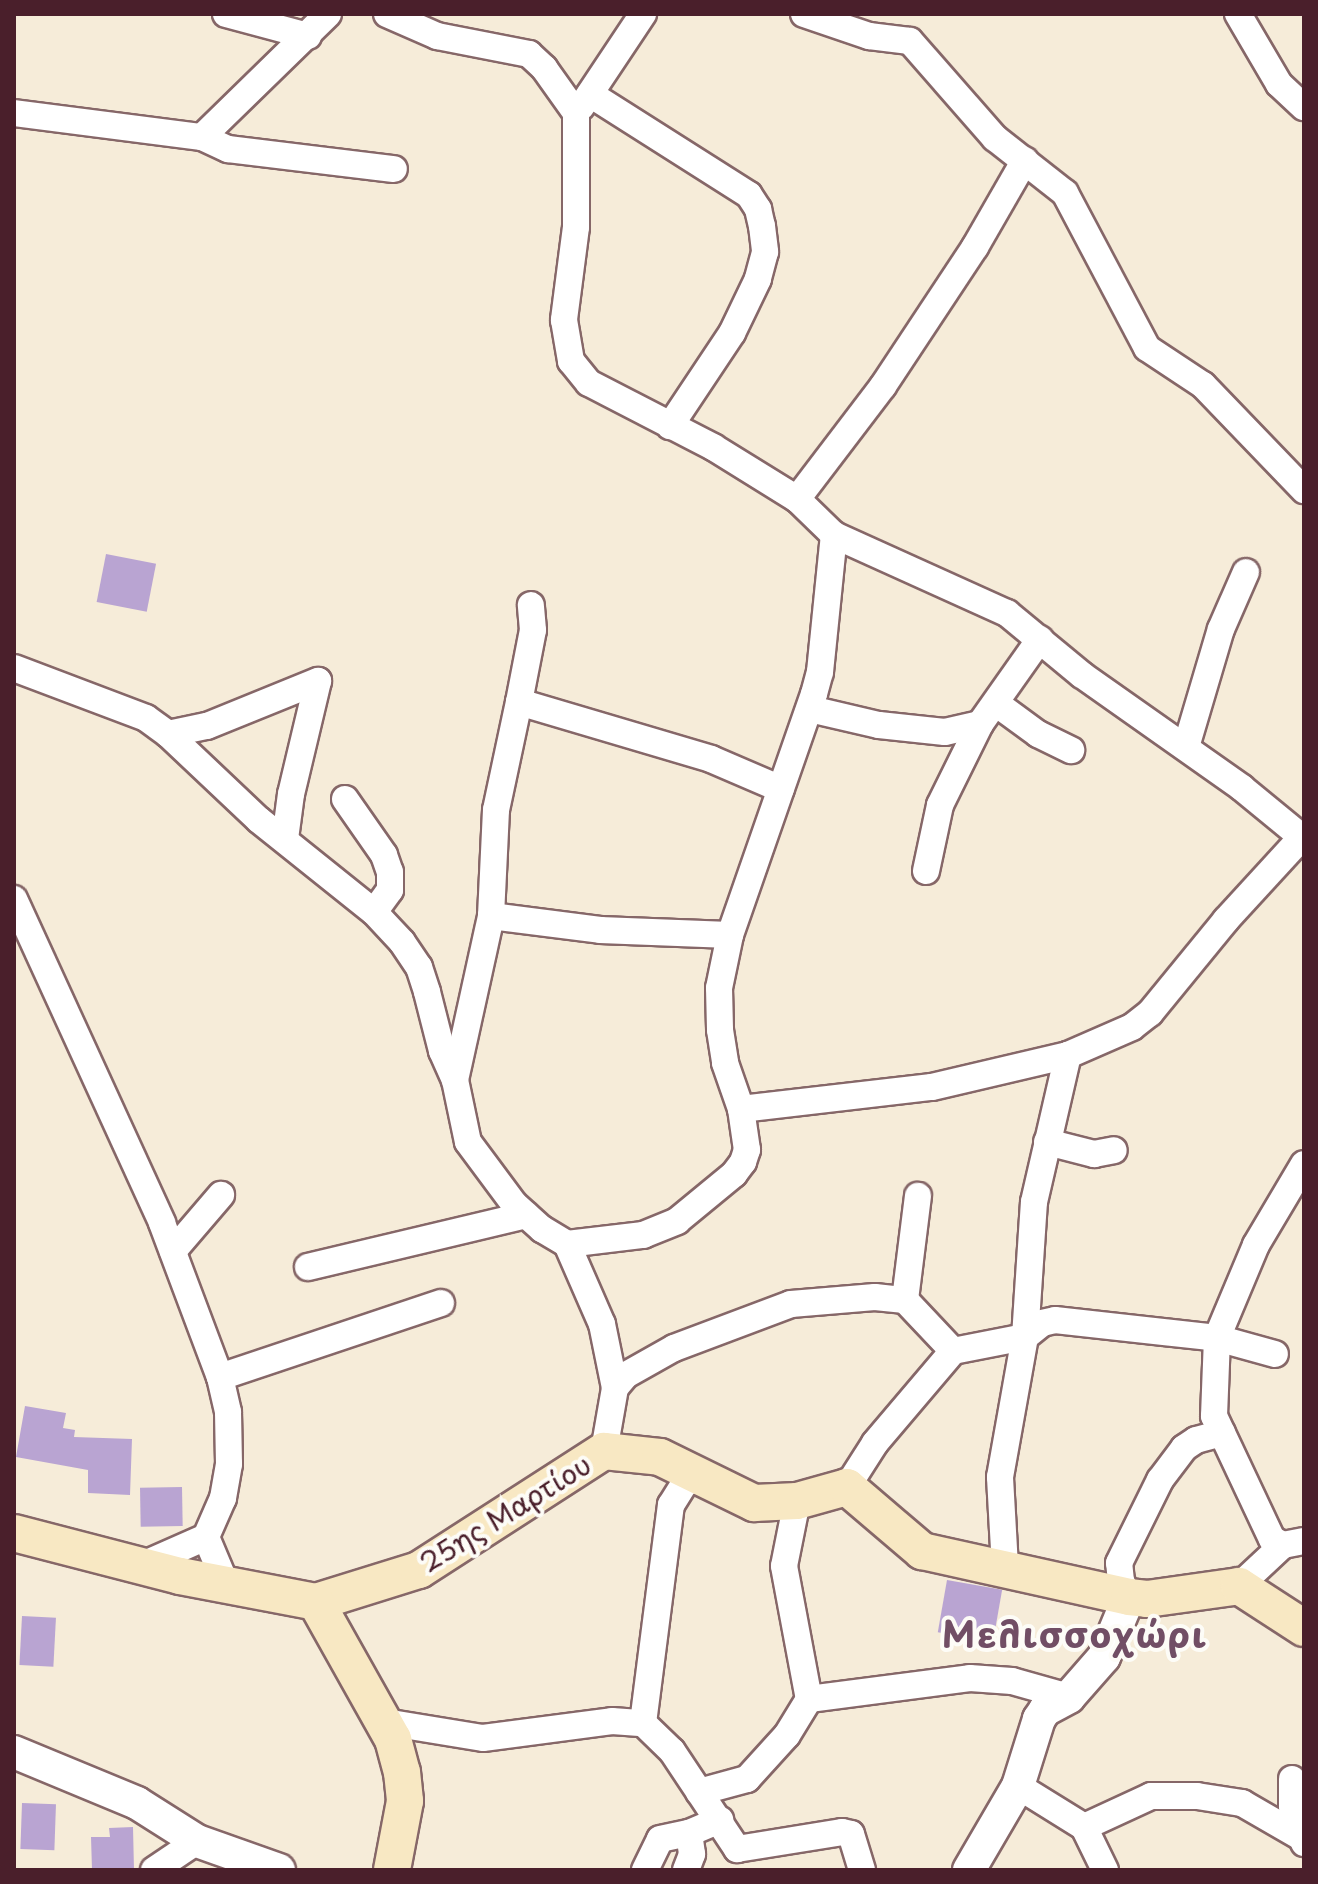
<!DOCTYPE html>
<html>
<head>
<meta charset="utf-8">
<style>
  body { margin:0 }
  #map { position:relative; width:1318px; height:1884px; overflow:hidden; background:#f6ecd9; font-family:"Playpen Sans",sans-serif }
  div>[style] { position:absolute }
  .building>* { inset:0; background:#b9a4d2; transform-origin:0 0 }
  .roads { filter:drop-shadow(2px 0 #866768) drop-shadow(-2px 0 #866768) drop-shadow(0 2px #866768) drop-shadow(0 -2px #866768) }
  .minor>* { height:26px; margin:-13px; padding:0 13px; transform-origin:13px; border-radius:13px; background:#fff }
  .tertiary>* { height:32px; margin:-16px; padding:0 16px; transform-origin:16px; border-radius:16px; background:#fff }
  .secondary>* { height:36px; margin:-18px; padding:0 18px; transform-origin:18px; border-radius:18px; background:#f8e8c3 }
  span { translate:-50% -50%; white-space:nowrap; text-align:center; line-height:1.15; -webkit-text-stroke:8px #fdfcf7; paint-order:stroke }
  .street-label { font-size:28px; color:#4a1f2b }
  .district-label { font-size:36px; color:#714e65; font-weight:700; letter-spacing:2px }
  .frame { position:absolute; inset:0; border:16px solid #4a1f2b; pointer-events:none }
</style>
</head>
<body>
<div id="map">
  <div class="building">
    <div style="left:106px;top:554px;width:51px;height:49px;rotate:11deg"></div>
    <div style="clip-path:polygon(25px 1406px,66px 1413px,63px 1428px,75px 1430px,74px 1437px,132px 1439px,130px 1495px,88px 1493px,88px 1470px,16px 1457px)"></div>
    <div style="left:182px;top:1487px;width:39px;height:42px;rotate:89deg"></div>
    <div style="left:947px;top:1580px;width:56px;height:53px;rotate:10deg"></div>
    <div style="left:22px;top:1616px;width:34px;height:49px;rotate:3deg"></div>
    <div style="left:22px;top:1803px;width:34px;height:46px;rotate:2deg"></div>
    <div style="clip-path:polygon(133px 1827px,134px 1870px,92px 1870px,91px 1837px,110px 1837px,109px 1828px)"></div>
  </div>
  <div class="roads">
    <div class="minor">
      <div style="left:226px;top:14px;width:85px;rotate:15deg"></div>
      <div style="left:387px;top:14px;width:55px;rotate:23.7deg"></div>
      <div style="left:437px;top:36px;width:94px;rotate:11.1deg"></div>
      <div style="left:529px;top:54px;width:21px;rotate:43deg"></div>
      <div style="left:544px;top:68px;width:55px;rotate:54.6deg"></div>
      <div style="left:576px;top:113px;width:114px;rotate:90deg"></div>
      <div style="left:576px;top:227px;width:94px;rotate:97.4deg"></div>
      <div style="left:564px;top:320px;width:42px;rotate:80.3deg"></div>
      <div style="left:571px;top:361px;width:28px;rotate:51deg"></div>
      <div style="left:589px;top:383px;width:140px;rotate:27.3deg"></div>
      <div style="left:713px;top:447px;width:99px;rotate:31.8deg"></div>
      <div style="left:797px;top:499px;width:52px;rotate:44.2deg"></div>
      <div style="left:834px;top:535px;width:190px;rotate:24.3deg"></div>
      <div style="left:1007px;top:613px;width:97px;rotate:39.6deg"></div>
      <div style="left:1082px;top:675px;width:196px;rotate:35.2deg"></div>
      <div style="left:1242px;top:788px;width:80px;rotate:39.4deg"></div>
      <div style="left:804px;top:14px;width:69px;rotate:18.7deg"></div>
      <div style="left:869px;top:36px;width:41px;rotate:7deg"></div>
      <div style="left:910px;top:41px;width:129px;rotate:48.8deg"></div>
      <div style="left:995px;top:138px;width:89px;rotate:38.2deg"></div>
      <div style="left:1065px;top:193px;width:175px;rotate:62.1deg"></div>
      <div style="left:1147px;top:348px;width:67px;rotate:33.5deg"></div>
      <div style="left:1203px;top:385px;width:146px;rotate:46.1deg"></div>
      <div style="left:1238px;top:14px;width:81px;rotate:59.6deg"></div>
      <div style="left:1279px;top:84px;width:34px;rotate:43deg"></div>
      <div style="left:590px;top:94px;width:188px;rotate:32.4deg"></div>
      <div style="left:749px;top:195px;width:17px;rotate:57deg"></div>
      <div style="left:758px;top:209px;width:17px;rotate:77deg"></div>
      <div style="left:762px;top:226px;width:26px;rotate:83deg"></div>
      <div style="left:765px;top:252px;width:28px;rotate:105deg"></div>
      <div style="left:758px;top:279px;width:60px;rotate:115.7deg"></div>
      <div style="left:732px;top:333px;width:112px;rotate:123.7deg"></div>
      <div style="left:581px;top:107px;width:112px;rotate:-56.3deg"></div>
      <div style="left:14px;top:113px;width:190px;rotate:7.3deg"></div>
      <div style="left:202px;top:137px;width:176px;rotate:-44.3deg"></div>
      <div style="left:202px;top:137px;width:29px;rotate:25deg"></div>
      <div style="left:228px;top:149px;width:167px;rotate:6.9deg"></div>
      <div style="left:797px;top:499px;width:142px;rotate:-52.7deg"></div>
      <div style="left:883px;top:386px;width:167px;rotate:-56.5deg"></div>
      <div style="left:975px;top:247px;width:100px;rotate:-60.1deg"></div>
      <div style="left:14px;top:668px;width:141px;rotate:20.7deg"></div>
      <div style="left:146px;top:718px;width:27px;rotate:36deg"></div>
      <div style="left:168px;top:734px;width:125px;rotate:43.4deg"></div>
      <div style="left:259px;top:820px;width:147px;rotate:38.7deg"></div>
      <div style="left:374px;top:912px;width:41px;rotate:47deg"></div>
      <div style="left:402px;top:942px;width:30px;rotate:56deg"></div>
      <div style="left:419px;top:967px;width:26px;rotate:72deg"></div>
      <div style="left:427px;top:992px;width:61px;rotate:75.7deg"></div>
      <div style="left:442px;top:1051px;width:32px;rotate:66deg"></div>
      <div style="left:455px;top:1080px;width:63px;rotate:78.2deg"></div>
      <div style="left:468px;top:1142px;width:77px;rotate:53.4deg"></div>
      <div style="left:514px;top:1204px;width:38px;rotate:42deg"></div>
      <div style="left:542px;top:1229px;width:29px;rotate:31deg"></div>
      <div style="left:567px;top:1244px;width:87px;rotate:66.4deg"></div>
      <div style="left:602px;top:1324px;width:65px;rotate:78.5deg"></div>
      <div style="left:519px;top:702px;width:73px;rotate:-79deg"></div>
      <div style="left:533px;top:630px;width:25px;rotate:-95deg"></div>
      <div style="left:997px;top:704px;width:51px;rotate:36.2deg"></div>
      <div style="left:1038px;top:734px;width:37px;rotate:26deg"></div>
      <div style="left:810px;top:709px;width:71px;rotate:13.1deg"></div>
      <div style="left:879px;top:725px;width:66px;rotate:6.1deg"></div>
      <div style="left:945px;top:732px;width:36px;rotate:-13deg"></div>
      <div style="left:980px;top:724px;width:104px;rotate:-54.8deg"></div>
      <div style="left:168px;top:734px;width:40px;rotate:-12deg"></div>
      <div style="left:207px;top:726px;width:120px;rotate:-22.1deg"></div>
      <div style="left:318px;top:681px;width:116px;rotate:103.4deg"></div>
      <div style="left:291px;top:794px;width:45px;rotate:97.6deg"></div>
      <div style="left:1186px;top:747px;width:123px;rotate:-73.5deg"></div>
      <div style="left:1221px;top:629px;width:62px;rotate:-66.3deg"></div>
      <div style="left:345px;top:799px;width:68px;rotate:55.1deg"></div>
      <div style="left:384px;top:855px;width:18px;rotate:71deg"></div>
      <div style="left:390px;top:872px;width:18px;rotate:90deg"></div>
      <div style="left:390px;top:890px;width:27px;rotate:126deg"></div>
      <div style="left:926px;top:871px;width:67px;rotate:-78deg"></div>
      <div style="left:940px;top:805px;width:90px;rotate:-63.7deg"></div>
      <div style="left:14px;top:899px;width:356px;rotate:65.4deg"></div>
      <div style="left:162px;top:1223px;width:165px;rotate:69.4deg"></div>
      <div style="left:220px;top:1377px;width:36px;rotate:77deg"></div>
      <div style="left:228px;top:1412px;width:52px;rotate:88.9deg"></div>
      <div style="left:229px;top:1464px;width:35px;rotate:100deg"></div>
      <div style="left:223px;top:1498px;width:43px;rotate:113.6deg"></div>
      <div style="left:491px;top:916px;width:106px;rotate:-87.3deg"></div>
      <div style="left:496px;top:810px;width:110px;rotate:-78deg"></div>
      <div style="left:519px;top:702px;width:200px;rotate:16.5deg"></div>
      <div style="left:711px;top:759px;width:76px;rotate:23.2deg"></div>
      <div style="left:730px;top:935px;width:54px;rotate:101.7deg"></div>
      <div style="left:719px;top:988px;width:42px;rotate:88.6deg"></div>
      <div style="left:720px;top:1030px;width:33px;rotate:81deg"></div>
      <div style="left:725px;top:1063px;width:49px;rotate:70.8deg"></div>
      <div style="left:741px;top:1109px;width:192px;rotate:-6.6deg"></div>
      <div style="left:932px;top:1087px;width:140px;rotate:-13.2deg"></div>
      <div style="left:455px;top:1080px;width:168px;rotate:-77.6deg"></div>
      <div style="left:491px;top:916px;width:110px;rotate:7.3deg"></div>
      <div style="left:600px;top:930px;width:130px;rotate:2.2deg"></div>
      <div style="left:730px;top:935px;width:255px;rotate:-70.8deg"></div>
      <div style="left:814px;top:694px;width:23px;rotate:-75deg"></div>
      <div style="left:820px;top:672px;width:138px;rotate:-84.2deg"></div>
      <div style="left:1047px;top:1142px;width:49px;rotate:14.3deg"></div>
      <div style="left:1094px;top:1154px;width:20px;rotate:-11deg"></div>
      <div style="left:1304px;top:1164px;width:94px;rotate:120.7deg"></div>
      <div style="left:1256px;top:1245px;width:101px;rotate:112.8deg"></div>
      <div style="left:1217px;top:1338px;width:78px;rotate:92.2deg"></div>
      <div style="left:1214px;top:1416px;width:136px;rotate:64.8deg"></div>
      <div style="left:1272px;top:1539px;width:13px;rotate:29deg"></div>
      <div style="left:1283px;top:1545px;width:21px;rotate:-11deg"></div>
      <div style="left:567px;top:1244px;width:77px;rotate:-6.8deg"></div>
      <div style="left:643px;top:1235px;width:37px;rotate:-22deg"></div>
      <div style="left:677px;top:1221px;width:74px;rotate:-39.5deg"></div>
      <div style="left:734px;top:1174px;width:15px;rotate:-53deg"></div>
      <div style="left:743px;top:1162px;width:13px;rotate:-72deg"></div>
      <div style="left:747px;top:1150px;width:41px;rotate:-98.3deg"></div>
      <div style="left:173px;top:1251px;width:74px;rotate:-49.4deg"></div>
      <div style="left:308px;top:1267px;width:224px;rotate:-13.4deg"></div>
      <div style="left:905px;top:1300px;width:105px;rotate:-82.9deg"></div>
      <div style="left:220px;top:1377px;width:233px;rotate:-18.5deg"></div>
      <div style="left:604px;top:1451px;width:64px;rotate:-80.1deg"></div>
      <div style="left:615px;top:1388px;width:17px;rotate:-50deg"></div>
      <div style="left:626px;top:1375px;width:55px;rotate:-29.4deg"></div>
      <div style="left:674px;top:1348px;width:125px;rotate:-20.6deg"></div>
      <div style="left:791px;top:1304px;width:84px;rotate:-4.8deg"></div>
      <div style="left:875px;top:1297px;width:30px;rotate:6deg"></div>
      <div style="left:905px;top:1300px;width:70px;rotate:46.7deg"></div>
      <div style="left:953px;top:1351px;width:73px;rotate:-11deg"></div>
      <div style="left:1025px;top:1337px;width:22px;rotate:-39deg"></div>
      <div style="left:1042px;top:1323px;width:13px;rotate:-13deg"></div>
      <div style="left:1055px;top:1320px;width:163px;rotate:6.3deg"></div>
      <div style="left:1217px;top:1338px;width:60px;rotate:15.4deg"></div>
      <div style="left:847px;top:1487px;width:52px;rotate:-57.5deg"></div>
      <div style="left:875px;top:1443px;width:121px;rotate:-49.7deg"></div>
      <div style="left:797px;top:1501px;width:66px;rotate:101.3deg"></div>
      <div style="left:784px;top:1566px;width:135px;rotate:79.4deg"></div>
      <div style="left:145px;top:1564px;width:67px;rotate:-23.9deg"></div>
      <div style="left:206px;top:1537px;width:54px;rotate:67.2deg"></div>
      <div style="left:1005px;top:1567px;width:90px;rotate:-93.2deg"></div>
      <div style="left:1000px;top:1477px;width:142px;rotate:-79.9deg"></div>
      <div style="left:1025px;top:1337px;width:135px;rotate:-86.2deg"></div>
      <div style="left:1034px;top:1202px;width:151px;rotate:-77deg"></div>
      <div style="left:1068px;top:1055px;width:70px;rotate:-23.6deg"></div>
      <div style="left:1132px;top:1027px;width:23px;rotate:-38deg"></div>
      <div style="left:1150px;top:1013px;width:120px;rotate:-50.7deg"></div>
      <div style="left:1226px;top:920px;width:113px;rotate:-47.5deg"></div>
      <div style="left:1239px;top:1586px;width:60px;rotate:-43deg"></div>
      <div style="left:1129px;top:1597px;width:18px;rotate:-117deg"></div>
      <div style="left:1121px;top:1581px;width:18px;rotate:-96deg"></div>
      <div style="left:1119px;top:1563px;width:93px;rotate:-63.7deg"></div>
      <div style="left:1160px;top:1480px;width:40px;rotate:-53deg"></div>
      <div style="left:1184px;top:1448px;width:14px;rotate:-34deg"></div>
      <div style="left:1196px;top:1440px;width:27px;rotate:-15deg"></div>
      <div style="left:385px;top:1722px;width:99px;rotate:9.3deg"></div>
      <div style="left:483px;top:1738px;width:130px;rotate:-7.5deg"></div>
      <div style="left:612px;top:1721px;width:31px;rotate:4deg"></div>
      <div style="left:643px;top:1723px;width:40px;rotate:44deg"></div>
      <div style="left:672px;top:1751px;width:118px;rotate:56.4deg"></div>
      <div style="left:737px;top:1849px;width:106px;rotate:-9.2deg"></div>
      <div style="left:842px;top:1832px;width:9px;rotate:13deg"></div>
      <div style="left:851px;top:1834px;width:38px;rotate:73deg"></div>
      <div style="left:643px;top:1723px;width:220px;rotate:-82.7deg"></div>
      <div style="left:671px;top:1505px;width:28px;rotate:-58deg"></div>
      <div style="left:686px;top:1481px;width:18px;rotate:-3deg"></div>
      <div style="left:1292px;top:1779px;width:27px;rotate:90deg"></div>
      <div style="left:1292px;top:1806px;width:39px;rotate:72deg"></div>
      <div style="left:1018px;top:1786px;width:78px;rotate:31.8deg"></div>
      <div style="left:1084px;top:1827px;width:74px;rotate:-24.8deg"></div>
      <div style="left:1151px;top:1796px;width:46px"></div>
      <div style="left:1197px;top:1796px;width:46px;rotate:8.8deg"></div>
      <div style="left:1242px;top:1803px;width:68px;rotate:30deg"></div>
      <div style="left:699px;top:1792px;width:50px;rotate:-15.2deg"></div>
      <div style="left:747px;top:1779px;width:59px;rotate:-47.7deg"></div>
      <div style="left:787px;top:1735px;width:42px;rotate:-58.6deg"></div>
      <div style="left:809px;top:1699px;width:162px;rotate:-7.4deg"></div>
      <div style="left:970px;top:1678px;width:42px;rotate:4.1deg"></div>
      <div style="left:1012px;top:1681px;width:59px;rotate:15.7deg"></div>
      <div style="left:1084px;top:1827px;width:48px;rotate:64deg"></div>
      <div style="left:154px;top:1870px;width:52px;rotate:-34deg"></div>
      <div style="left:645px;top:1870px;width:34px;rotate:-64deg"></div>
      <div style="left:660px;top:1839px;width:30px;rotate:-12deg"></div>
      <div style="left:689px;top:1833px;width:34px;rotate:-23deg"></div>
      <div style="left:686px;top:1870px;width:17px;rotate:-69deg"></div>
      <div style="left:692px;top:1854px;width:21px;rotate:-98deg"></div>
    </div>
    <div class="tertiary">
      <div style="left:14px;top:1752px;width:133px;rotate:22.5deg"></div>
      <div style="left:137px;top:1803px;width:71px;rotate:32.3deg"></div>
      <div style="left:197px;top:1841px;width:87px;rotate:19.5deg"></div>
      <div style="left:969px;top:1870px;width:97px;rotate:-59.7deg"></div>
      <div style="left:1018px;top:1786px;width:70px;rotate:-72.6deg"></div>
      <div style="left:1039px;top:1719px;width:11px;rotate:-56deg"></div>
      <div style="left:1045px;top:1710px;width:27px;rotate:-28deg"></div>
      <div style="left:1069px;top:1697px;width:53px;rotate:-48.8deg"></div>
      <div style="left:1104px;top:1657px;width:65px;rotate:-67.4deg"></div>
    </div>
    <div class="secondary">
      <div style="left:14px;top:1533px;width:171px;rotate:14.5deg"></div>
      <div style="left:180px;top:1576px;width:138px;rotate:10.8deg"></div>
      <div style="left:316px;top:1602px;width:108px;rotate:-17.3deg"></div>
      <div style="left:419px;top:1570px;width:220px;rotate:-32.8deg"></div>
      <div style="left:604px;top:1451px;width:56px;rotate:6.1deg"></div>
      <div style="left:660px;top:1457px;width:105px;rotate:26.1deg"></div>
      <div style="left:754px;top:1503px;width:43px;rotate:-2.7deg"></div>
      <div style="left:797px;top:1501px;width:52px;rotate:-15.6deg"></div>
      <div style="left:847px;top:1487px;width:99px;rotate:40.5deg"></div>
      <div style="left:922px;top:1551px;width:212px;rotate:12.5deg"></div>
      <div style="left:1129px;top:1597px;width:18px;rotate:6deg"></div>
      <div style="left:1147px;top:1599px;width:93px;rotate:-8deg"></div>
      <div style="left:1239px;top:1586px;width:77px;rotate:32.9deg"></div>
      <div style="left:316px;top:1602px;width:157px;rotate:60.7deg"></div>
      <div style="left:393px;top:1739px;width:34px;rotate:75deg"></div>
      <div style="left:402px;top:1772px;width:29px;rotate:84deg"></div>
      <div style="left:405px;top:1801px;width:70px;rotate:100.7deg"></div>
    </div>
  </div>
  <div class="street-label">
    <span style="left:505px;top:1513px;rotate:-32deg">25ης Μαρτίου</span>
  </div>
  <div class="district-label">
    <span style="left:1075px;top:1634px">Μελισσοχώρι</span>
  </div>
  <div class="frame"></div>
</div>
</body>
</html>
